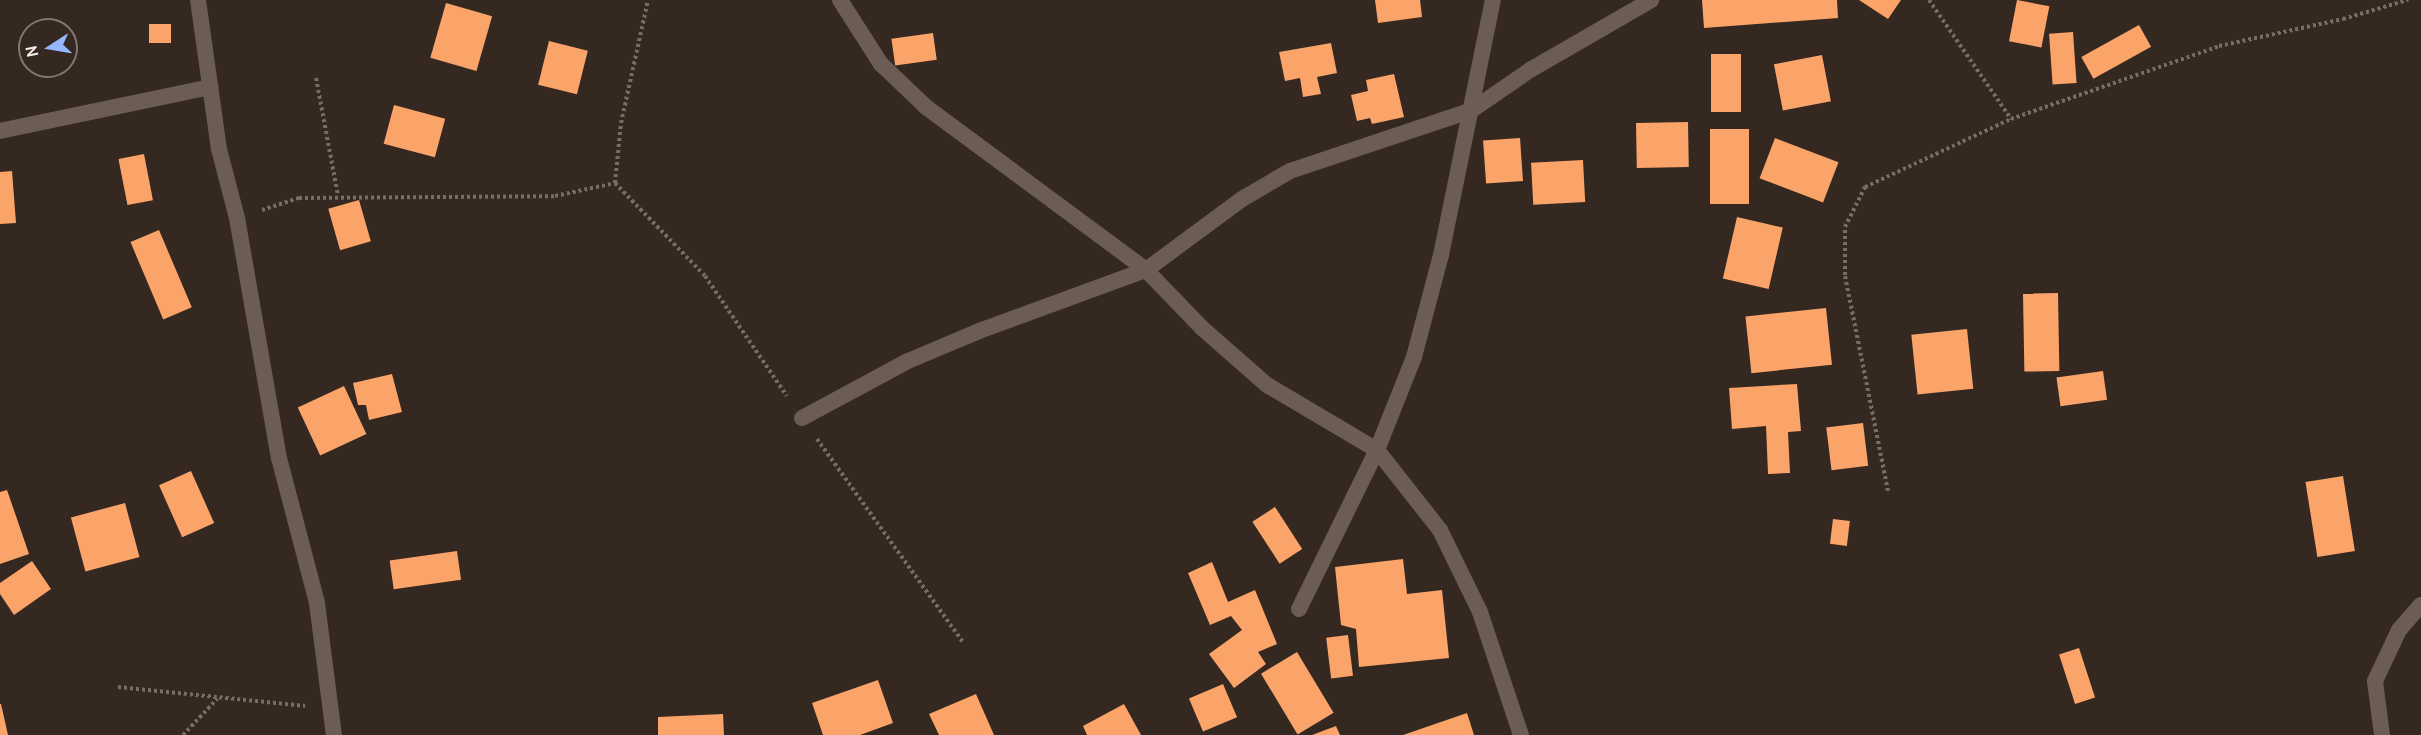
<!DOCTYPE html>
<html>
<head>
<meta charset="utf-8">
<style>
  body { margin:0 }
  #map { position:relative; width:2421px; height:735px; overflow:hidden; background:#342820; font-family:Cabin,sans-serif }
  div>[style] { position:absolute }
  .building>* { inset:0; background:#fba46a; transform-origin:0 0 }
  .path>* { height:4px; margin-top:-2px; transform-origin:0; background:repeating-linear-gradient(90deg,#776d65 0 3px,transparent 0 6px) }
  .minor>* { height:16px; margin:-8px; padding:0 8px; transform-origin:8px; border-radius:8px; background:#6b5d54 }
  span { translate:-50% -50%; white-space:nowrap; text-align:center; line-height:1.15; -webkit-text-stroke:6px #342820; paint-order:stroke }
  .north { position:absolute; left:18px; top:18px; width:60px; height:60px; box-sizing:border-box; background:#342820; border:2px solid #827770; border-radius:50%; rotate:258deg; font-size:16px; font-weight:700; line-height:24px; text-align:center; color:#f6eee8 }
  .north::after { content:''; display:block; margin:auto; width:21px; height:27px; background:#94b7fd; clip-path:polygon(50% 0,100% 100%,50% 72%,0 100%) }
</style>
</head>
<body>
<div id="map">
  <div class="building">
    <div style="clip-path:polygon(1375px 0,1420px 0,1422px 17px,1378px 23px)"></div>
    <div style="clip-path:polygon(1702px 0,1837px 0,1838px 18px,1704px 28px)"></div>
    <div style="clip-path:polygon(1859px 0,1901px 0,1888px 19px)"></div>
    <div style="left:2017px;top:0;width:33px;height:42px;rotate:11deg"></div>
    <div style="left:446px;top:3px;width:48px;height:57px;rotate:16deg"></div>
    <div style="left:171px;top:24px;width:19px;height:22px;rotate:90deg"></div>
    <div style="left:2139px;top:25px;width:25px;height:66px;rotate:61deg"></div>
    <div style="left:2073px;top:32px;width:51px;height:24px;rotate:86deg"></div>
    <div style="left:933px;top:33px;width:27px;height:42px;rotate:82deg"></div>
    <div style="left:549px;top:41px;width:40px;height:45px;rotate:14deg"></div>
    <div style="clip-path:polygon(1331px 43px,1337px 73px,1317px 77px,1321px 94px,1303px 97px,1300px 78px,1285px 81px,1279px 52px)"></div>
    <div style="left:1711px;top:54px;width:30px;height:58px"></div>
    <div style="left:1822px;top:55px;width:47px;height:49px;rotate:79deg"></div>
    <div style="clip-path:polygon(1394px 74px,1404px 117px,1372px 124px,1370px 118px,1357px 121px,1351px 95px,1368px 91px,1366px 80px)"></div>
    <div style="left:394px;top:105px;width:53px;height:40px;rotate:15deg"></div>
    <div style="left:1688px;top:122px;width:45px;height:52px;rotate:89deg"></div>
    <div style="left:1710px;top:129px;width:39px;height:75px"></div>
    <div style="left:1520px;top:138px;width:43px;height:37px;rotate:86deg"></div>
    <div style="left:1775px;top:138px;width:68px;height:43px;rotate:21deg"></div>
    <div style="left:144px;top:154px;width:47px;height:26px;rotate:79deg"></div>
    <div style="left:1583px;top:160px;width:42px;height:52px;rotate:87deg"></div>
    <div style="clip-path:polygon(12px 171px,16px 223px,0 224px,0 172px)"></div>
    <div style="left:359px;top:200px;width:43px;height:32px;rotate:74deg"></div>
    <div style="left:1737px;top:217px;width:47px;height:63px;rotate:13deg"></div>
    <div style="left:159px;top:230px;width:84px;height:31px;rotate:67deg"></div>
    <div style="left:2058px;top:293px;width:78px;height:35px;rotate:89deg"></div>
    <div style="left:1826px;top:308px;width:57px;height:81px;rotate:84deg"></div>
    <div style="left:1967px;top:329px;width:60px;height:56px;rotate:84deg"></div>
    <div style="left:2103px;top:371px;width:29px;height:47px;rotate:82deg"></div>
    <div style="clip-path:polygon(392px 374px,402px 412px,369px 420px,366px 405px,358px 405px,353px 383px)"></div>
    <div style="clip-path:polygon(1797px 384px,1801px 431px,1788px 432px,1790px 473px,1768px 474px,1766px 426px,1732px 429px,1729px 388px)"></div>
    <div style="left:344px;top:386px;width:53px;height:51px;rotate:65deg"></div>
    <div style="left:1863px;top:423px;width:43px;height:37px;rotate:83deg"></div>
    <div style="left:191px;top:471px;width:57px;height:35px;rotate:66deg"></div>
    <div style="left:2343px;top:476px;width:76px;height:38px;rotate:81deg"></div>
    <div style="clip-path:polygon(7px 490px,29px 554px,0 564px,0 492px)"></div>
    <div style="left:125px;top:503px;width:56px;height:56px;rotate:75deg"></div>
    <div style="left:1275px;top:507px;width:50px;height:27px;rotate:57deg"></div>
    <div style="left:1833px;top:519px;width:17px;height:25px;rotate:7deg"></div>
    <div style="left:457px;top:551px;width:29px;height:68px;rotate:82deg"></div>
    <div style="clip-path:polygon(1403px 559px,1407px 594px,1442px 590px,1449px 658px,1359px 667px,1356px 629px,1341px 625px,1335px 567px)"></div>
    <div style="clip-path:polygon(32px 561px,51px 589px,14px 615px,0 594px,0 583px)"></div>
    <div style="clip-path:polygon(1212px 562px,1228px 602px,1255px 590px,1277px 644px,1258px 652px,1266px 664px,1234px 688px,1209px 654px,1242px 630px,1231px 616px,1210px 625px,1188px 573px)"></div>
    <div style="left:1348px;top:635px;width:41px;height:22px;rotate:83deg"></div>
    <div style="left:2079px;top:648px;width:52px;height:21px;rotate:72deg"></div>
    <div style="left:1297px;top:652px;width:71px;height:42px;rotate:59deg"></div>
    <div style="clip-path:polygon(878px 680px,893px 723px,860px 735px,823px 735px,812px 703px)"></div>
    <div style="left:1223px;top:684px;width:36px;height:37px;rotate:67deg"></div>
    <div style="clip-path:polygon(976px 694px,994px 735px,939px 735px,929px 714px)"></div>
    <div style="clip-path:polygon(0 704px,1px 704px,8px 735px,0 735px)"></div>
    <div style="clip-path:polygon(1124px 704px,1141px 735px,1087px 735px,1083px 726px)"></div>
    <div style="clip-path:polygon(1467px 713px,1474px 735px,1403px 735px)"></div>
    <div style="clip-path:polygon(723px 714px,724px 735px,658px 735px,658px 717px)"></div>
    <div style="clip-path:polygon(1336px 726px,1340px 735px,1312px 735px)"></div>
  </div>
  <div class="path">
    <div style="left:1929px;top:0;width:145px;rotate:55.4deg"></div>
    <div style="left:316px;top:78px;width:119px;rotate:79.4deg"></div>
    <div style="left:615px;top:183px;width:129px;rotate:45.9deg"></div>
    <div style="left:705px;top:276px;width:145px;rotate:55.7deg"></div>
    <div style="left:615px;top:183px;width:60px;rotate:-84.3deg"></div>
    <div style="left:621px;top:123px;width:126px;rotate:-77.6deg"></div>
    <div style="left:262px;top:210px;width:39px;rotate:-18deg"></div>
    <div style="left:299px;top:198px;width:256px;rotate:-0.4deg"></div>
    <div style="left:555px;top:196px;width:61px;rotate:-12.2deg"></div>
    <div style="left:817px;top:439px;width:250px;rotate:54.3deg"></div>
    <div style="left:1888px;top:491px;width:220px;rotate:-101.3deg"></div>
    <div style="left:1845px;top:275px;width:48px;rotate:-90deg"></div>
    <div style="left:1845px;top:227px;width:45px;rotate:-63.4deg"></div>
    <div style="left:1865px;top:187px;width:161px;rotate:-25deg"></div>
    <div style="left:2011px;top:119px;width:220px;rotate:-19.3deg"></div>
    <div style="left:2219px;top:46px;width:127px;rotate:-12.3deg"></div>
    <div style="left:2343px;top:19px;width:68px;rotate:-16.3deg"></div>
    <div style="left:118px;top:687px;width:188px;rotate:5.8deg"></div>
    <div style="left:183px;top:735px;width:50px;rotate:-46.6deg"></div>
  </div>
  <div class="minor">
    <div style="left:198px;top:0;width:150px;rotate:82deg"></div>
    <div style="left:219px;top:149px;width:71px;rotate:75.4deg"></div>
    <div style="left:237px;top:218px;width:244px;rotate:80.1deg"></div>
    <div style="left:279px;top:458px;width:150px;rotate:75.3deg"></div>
    <div style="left:317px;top:603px;width:133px;rotate:82.7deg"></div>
    <div style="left:840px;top:0;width:76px;rotate:57.4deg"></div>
    <div style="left:881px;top:64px;width:62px;rotate:43.7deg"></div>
    <div style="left:926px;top:107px;width:274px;rotate:36.5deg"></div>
    <div style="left:1146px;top:270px;width:81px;rotate:46deg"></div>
    <div style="left:1202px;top:328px;width:86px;rotate:41.2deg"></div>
    <div style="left:1267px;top:385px;width:128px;rotate:30.6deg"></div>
    <div style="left:1377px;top:450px;width:102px;rotate:51.8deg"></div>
    <div style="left:1440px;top:530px;width:91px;rotate:64deg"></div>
    <div style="left:1480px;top:612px;width:130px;rotate:71.6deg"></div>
    <div style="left:0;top:131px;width:215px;rotate:-11.8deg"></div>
    <div style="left:802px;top:418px;width:120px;rotate:-28.3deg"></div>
    <div style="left:908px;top:361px;width:77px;rotate:-22.9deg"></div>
    <div style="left:979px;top:331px;width:178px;rotate:-20.1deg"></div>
    <div style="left:1146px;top:270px;width:119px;rotate:-36.5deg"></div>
    <div style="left:1242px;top:199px;width:56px;rotate:-30.3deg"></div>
    <div style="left:1290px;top:171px;width:192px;rotate:-18.5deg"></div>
    <div style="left:1472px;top:110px;width:70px;rotate:-34.6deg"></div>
    <div style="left:1530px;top:70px;width:140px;rotate:-30deg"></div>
    <div style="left:1299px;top:609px;width:177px;rotate:-63.9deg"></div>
    <div style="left:1377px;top:450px;width:100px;rotate:-68.3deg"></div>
    <div style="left:1414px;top:357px;width:106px;rotate:-75.2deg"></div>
    <div style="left:1441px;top:255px;width:260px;rotate:-78.5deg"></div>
    <div style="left:2382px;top:735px;width:54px;rotate:-97.4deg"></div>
    <div style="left:2375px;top:681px;width:56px;rotate:-64.8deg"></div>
    <div style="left:2399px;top:630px;width:33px;rotate:-49deg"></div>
  </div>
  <div class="north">N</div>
</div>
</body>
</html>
